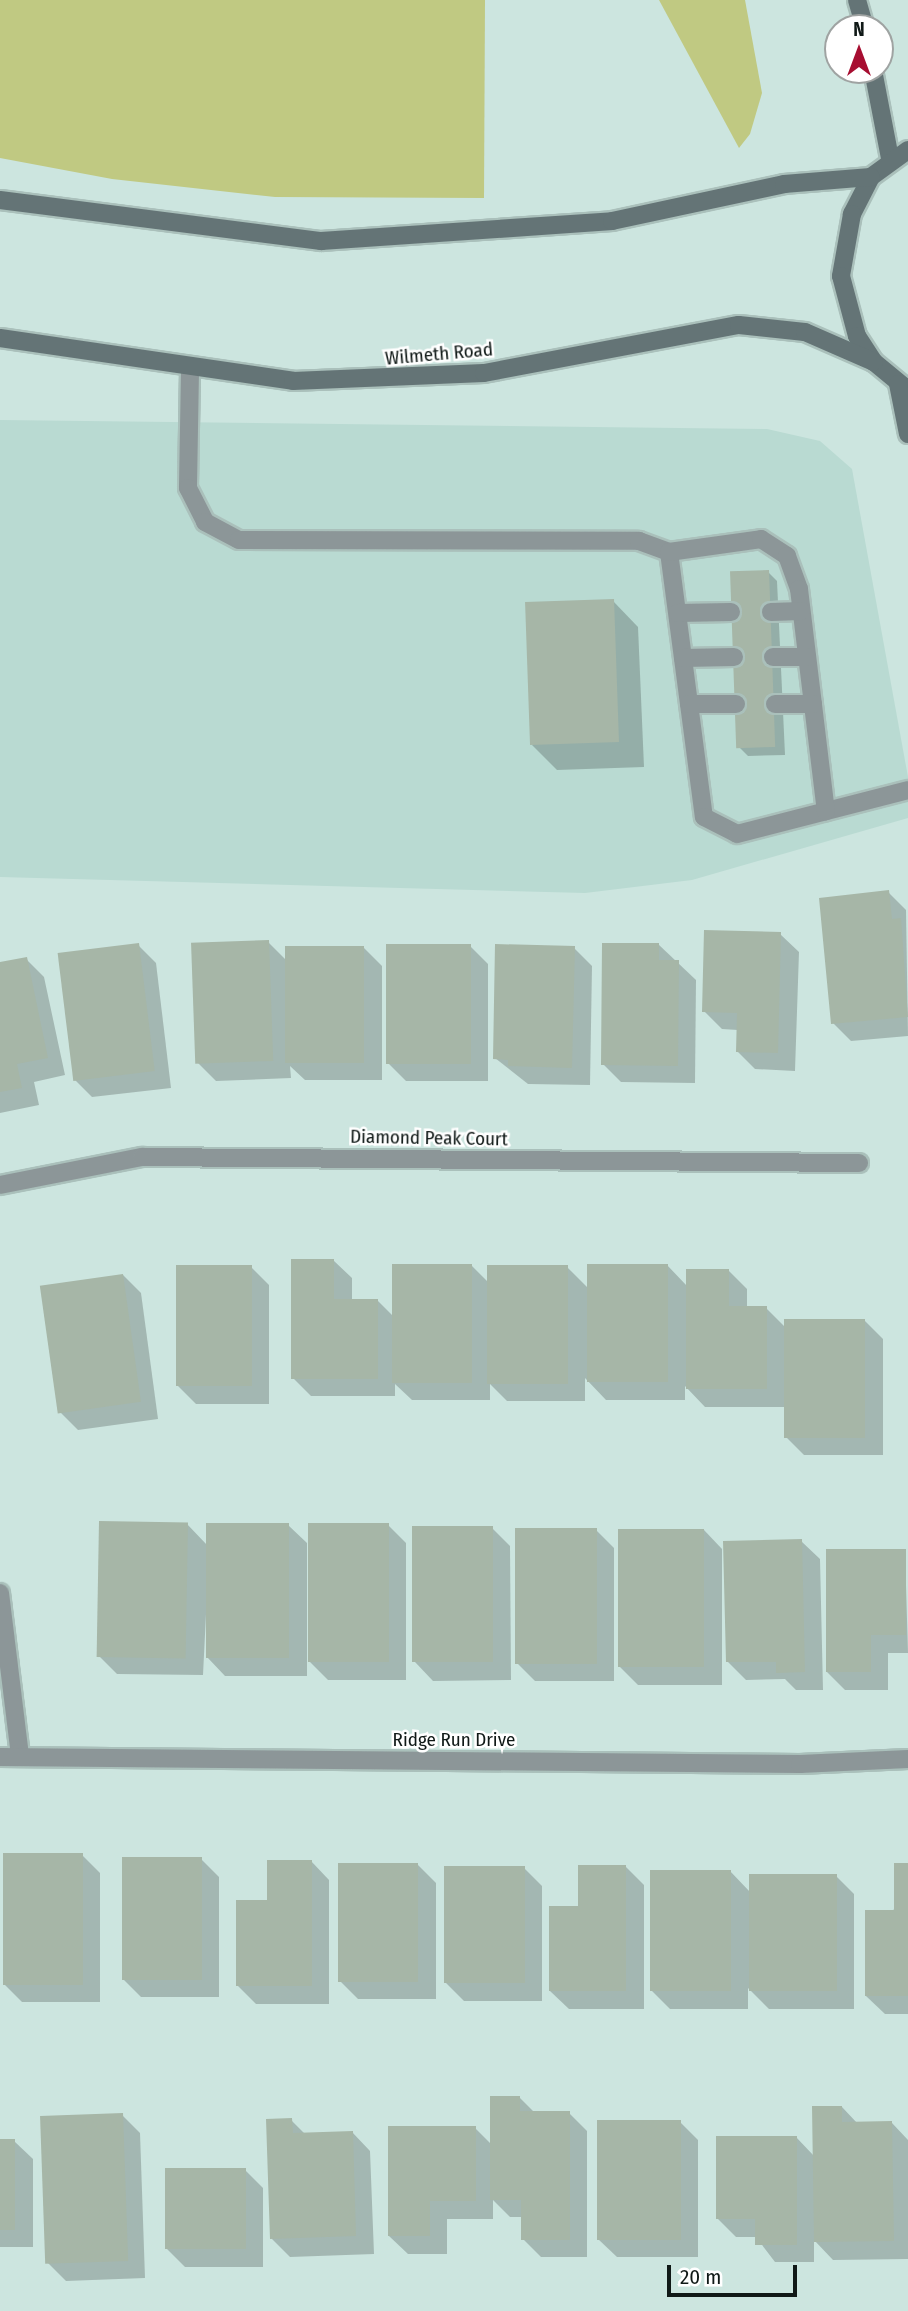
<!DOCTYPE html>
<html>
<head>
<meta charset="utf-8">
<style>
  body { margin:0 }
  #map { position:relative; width:908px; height:2311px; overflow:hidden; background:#cce5df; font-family:"Fira Sans Condensed",sans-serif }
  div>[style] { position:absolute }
  .built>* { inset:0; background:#b9dad2 }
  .green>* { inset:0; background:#c0c982 }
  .shadow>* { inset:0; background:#0003 }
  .building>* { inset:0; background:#a6b6a7; transform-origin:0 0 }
  .roads { filter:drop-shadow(2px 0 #aac0bb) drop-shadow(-2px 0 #aac0bb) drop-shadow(0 2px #aac0bb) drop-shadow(0 -2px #aac0bb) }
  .lane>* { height:18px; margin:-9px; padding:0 9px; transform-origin:9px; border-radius:9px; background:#8c9698 }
  .street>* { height:18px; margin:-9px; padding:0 9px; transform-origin:9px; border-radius:9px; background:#8c9698 }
  .secondary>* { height:18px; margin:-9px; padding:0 9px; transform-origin:9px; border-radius:9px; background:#647476 }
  span { translate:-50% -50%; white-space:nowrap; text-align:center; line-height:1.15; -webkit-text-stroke:5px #fff; paint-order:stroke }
  .street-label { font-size:19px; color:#101917 }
  .north { position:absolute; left:824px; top:14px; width:70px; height:70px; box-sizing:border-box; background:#fff; border:2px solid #9fa3a2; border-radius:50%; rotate:0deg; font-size:19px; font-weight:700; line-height:28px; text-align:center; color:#101917 }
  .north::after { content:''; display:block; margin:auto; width:24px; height:32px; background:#a70e31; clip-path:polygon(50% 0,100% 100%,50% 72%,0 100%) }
  .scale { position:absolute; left:667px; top:2265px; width:130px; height:32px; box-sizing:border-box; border:4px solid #101917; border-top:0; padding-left:9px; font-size:21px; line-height:24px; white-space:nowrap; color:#101917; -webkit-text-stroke:5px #fff; paint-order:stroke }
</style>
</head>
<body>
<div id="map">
  <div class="built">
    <div style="clip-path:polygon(0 420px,767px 429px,820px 441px,852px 469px,908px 777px,908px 818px,692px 880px,585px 893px,0 877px)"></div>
  </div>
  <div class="green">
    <div style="clip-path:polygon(0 0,485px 0,484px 198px,275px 197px,112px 179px,0 158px)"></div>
    <div style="clip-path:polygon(659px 0,745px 0,762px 93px,750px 134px,739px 148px)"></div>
  </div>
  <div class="shadow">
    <div style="clip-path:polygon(768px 572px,777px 581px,785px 755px,748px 756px,739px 747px)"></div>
    <div style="clip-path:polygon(613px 601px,638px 627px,644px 767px,557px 770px,532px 745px)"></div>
    <div style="clip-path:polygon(888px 892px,906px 910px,908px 1036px,851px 1041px,833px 1023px)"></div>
    <div style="clip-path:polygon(780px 934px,799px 952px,795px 1071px,755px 1069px,737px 1051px,738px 1030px,722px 1029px,704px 1011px)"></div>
    <div style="clip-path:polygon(268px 942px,287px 961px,364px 948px,382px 966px,382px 1080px,305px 1080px,290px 1066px,291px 1078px,216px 1081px,198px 1063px)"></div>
    <div style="clip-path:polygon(658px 944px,696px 980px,695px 1083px,621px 1082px,603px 1064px)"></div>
    <div style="clip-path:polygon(138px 945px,156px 963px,171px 1088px,92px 1097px,74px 1079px)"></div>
    <div style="clip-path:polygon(470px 946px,488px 964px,488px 1081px,406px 1081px,388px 1063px)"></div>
    <div style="clip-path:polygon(574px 948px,592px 966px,590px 1085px,528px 1084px,495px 1058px)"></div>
    <div style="clip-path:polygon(26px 959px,44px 977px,65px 1075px,34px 1082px,39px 1105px,0 1113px,0 964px)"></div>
    <div style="clip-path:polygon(333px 1260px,352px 1278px,352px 1300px,377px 1300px,394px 1317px,472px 1266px,489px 1283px,567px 1267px,588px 1288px,667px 1265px,687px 1286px,729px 1271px,747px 1289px,747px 1308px,766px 1308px,786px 1328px,865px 1321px,883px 1339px,883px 1455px,804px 1455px,786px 1437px,786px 1407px,705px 1407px,685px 1386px,685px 1400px,606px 1400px,585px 1378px,585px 1401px,507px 1401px,490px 1384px,490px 1400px,412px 1400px,395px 1384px,395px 1396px,311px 1396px,293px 1378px)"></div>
    <div style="clip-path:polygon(251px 1267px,269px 1285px,269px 1404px,196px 1404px,178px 1386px)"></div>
    <div style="clip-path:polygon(123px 1275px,141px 1293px,158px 1419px,78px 1430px,60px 1412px)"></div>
    <div style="clip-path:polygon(187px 1524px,207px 1545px,288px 1525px,307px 1543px,307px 1676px,225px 1676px,207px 1657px,207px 1594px,203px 1675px,117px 1674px,99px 1656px)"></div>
    <div style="clip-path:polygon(388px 1525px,406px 1543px,406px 1680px,328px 1680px,310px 1662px)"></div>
    <div style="clip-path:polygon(492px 1528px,510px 1546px,511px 1680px,433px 1681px,415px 1662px)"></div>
    <div style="clip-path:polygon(596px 1530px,614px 1548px,614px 1681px,535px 1681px,517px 1663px)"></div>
    <div style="clip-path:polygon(704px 1530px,722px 1549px,722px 1685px,638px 1685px,620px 1667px)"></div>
    <div style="clip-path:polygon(801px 1541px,820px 1559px,823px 1690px,796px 1690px,785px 1679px,746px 1680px,728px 1662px)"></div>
    <div style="clip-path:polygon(905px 1551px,908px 1653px,888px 1653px,888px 1690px,845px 1690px,827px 1672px)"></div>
    <div style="clip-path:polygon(82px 1855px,100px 1873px,100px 2002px,22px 2002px,4px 1984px)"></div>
    <div style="clip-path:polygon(201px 1859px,219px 1877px,219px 1997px,141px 1997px,123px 1979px)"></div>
    <div style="clip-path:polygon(311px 1861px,329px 1880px,329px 2004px,256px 2004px,238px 1986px)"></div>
    <div style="clip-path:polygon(418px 1865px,436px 1883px,436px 1999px,358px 1999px,340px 1981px)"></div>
    <div style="clip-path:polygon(908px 1865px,908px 2014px,885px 2014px,866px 1996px)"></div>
    <div style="clip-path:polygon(625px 1866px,644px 1885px,644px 2009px,569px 2009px,550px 1991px)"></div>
    <div style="clip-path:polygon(524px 1868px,542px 1886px,542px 2001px,464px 2001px,446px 1983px)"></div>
    <div style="clip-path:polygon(730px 1871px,750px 1892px,836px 1876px,854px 1894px,854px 2009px,769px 2009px,748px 1988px,748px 2009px,670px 2009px,652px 1991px)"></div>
    <div style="clip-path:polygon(519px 2097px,535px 2113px,569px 2113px,587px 2131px,587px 2257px,541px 2257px,523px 2239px,523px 2217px,510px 2217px,493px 2200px,493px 2219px,447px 2219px,447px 2254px,408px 2254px,389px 2236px,475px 2128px,492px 2145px)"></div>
    <div style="clip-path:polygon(842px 2107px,858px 2124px,892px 2123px,908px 2140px,908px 2259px,833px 2260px,814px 2240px,814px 2262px,775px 2262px,756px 2237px,736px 2237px,718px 2219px,796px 2137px,814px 2156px)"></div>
    <div style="clip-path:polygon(122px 2115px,140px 2133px,145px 2278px,66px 2281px,48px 2263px)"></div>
    <div style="clip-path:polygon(291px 2120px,305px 2134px,352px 2132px,370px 2151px,374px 2254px,290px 2257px,272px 2239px)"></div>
    <div style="clip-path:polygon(680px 2122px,698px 2140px,698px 2257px,617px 2257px,598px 2239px)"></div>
    <div style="clip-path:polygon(0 2141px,14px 2141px,33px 2159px,33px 2247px,0 2247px)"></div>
    <div style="clip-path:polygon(245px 2170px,263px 2188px,263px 2267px,185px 2267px,167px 2249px)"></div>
  </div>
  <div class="building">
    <div style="left:769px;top:570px;width:177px;height:39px;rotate:88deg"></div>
    <div style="left:614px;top:599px;width:143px;height:89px;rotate:88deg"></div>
    <div style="clip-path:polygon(889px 890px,892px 919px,901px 918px,908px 1017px,831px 1024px,819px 898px)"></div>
    <div style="clip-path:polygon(704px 930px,781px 932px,778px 1053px,736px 1052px,737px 1013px,702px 1012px)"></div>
    <div style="left:269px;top:940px;width:121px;height:78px;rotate:88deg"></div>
    <div style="left:139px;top:943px;width:129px;height:82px;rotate:83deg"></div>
    <div style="clip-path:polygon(602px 943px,659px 943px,659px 960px,679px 960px,678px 1066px,601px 1065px)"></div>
    <div style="left:386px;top:944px;width:85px;height:120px"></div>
    <div style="clip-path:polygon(495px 944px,575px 946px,572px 1068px,508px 1066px,508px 1060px,493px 1059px)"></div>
    <div style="left:285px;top:946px;width:79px;height:117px"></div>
    <div style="clip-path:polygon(27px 957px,48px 1058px,17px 1064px,22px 1088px,0 1092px,0 962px)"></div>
    <div style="clip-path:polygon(291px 1259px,334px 1259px,334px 1299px,378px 1299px,378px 1379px,291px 1379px)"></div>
    <div style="left:392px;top:1264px;width:80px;height:119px"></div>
    <div style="left:587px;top:1264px;width:81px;height:118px"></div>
    <div style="left:176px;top:1265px;width:76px;height:121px"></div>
    <div style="left:487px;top:1265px;width:81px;height:119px"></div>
    <div style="clip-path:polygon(686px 1269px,729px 1269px,729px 1306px,767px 1306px,767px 1389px,686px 1389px)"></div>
    <div style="left:123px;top:1274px;width:129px;height:84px;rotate:82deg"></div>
    <div style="left:784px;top:1319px;width:81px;height:119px"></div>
    <div style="left:99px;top:1521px;width:89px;height:136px;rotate:1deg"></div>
    <div style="left:206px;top:1523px;width:83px;height:135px"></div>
    <div style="left:308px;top:1523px;width:81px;height:139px"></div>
    <div style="left:493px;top:1526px;width:136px;height:81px;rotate:90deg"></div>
    <div style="left:515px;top:1528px;width:82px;height:136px"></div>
    <div style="left:618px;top:1529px;width:86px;height:138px"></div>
    <div style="clip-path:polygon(802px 1539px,805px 1672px,776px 1673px,776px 1662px,726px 1662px,723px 1541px)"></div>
    <div style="clip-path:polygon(826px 1549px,906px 1549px,906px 1635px,871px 1635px,871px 1672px,826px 1672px)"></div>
    <div style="left:3px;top:1853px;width:80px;height:132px"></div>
    <div style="left:122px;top:1857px;width:80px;height:123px"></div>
    <div style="clip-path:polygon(267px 1860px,312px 1860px,312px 1986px,236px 1986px,236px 1900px,267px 1900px)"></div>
    <div style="left:338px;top:1863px;width:80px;height:119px"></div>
    <div style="clip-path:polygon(894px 1863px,908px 1863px,908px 1996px,865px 1996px,865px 1910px,894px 1910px)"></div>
    <div style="clip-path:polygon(578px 1865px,626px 1865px,626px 1991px,549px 1991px,549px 1906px,578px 1906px)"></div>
    <div style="left:444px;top:1866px;width:81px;height:117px"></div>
    <div style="left:650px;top:1870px;width:81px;height:121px"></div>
    <div style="left:749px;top:1874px;width:88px;height:117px"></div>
    <div style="clip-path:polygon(490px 2096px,520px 2096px,520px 2111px,570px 2111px,570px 2240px,521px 2240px,521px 2200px,490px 2200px)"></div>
    <div style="clip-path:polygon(812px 2106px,842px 2106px,842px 2122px,892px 2121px,894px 2241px,814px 2242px)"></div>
    <div style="left:123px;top:2113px;width:148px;height:83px;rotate:88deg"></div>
    <div style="clip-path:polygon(292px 2118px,293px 2133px,353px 2131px,356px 2236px,270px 2239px,266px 2119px)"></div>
    <div style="left:597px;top:2120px;width:84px;height:120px"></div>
    <div style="clip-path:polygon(388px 2126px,476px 2126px,476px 2201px,430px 2201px,430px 2236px,388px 2236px)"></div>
    <div style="clip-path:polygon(716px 2136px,797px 2136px,797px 2245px,755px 2245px,755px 2219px,716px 2219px)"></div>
    <div style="left:0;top:2139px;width:15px;height:91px"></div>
    <div style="left:165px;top:2168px;width:81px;height:81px"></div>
  </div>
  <div class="roads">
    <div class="lane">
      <div style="left:190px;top:371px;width:117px;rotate:91deg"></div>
      <div style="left:188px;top:488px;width:38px;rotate:63deg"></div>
      <div style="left:205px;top:522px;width:38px;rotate:28deg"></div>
      <div style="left:239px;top:540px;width:400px;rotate:0.1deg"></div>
      <div style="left:639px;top:541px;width:32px;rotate:20deg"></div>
      <div style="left:669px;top:552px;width:267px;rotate:82.5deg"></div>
      <div style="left:704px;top:817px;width:37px;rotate:27deg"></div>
      <div style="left:737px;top:834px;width:177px;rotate:-14.4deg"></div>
      <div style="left:669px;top:552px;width:93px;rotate:-8deg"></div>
      <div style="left:761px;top:539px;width:31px;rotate:33deg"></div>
      <div style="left:787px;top:556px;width:35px;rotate:70deg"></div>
      <div style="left:799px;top:589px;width:224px;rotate:83.1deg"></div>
      <div style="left:771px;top:612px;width:30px;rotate:-2deg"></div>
      <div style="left:678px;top:613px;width:53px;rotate:-1.1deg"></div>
      <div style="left:773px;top:657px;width:34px"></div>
      <div style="left:683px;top:658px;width:51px;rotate:-1.1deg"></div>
      <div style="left:689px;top:704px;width:47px"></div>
      <div style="left:775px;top:704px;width:38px"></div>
    </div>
    <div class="street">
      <div style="left:0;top:1185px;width:145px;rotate:-11.2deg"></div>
      <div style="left:142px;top:1157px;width:717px;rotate:0.48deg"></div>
      <div style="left:0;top:1593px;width:165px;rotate:83deg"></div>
      <div style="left:0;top:1757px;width:800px;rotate:0.5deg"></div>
      <div style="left:800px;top:1764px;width:108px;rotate:-2.7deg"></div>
    </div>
    <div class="secondary">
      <div style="left:857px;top:0;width:29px;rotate:74deg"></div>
      <div style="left:873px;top:70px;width:90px;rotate:79.1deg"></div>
      <div style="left:908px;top:150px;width:46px;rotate:143.9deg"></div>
      <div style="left:871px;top:177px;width:42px;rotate:117.2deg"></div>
      <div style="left:852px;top:214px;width:63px;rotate:100.1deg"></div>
      <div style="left:841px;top:276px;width:62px;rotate:75.1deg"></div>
      <div style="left:857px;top:336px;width:31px;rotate:57deg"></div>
      <div style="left:874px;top:362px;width:44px;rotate:39.5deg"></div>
      <div style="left:0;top:200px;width:324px;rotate:7.3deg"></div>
      <div style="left:321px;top:241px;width:292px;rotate:-3.9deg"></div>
      <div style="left:612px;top:221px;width:176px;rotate:-12.1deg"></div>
      <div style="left:784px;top:184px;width:87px;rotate:-4.6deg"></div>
      <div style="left:0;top:338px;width:296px;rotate:8.3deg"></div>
      <div style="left:293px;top:381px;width:191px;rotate:-2.4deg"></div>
      <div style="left:484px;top:373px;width:259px;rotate:-10.7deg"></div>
      <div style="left:739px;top:325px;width:66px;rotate:6.1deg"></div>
      <div style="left:805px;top:332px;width:75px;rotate:23.5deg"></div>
      <div style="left:898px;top:384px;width:51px;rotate:78.7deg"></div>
    </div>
  </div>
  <div class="street-label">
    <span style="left:439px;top:354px;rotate:-5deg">Wilmeth Road</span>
    <span style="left:429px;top:1138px;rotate:1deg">Diamond Peak Court</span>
    <span style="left:454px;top:1740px">Ridge Run Drive</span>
  </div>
  <div class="north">N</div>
  <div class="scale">20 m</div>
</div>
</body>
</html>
